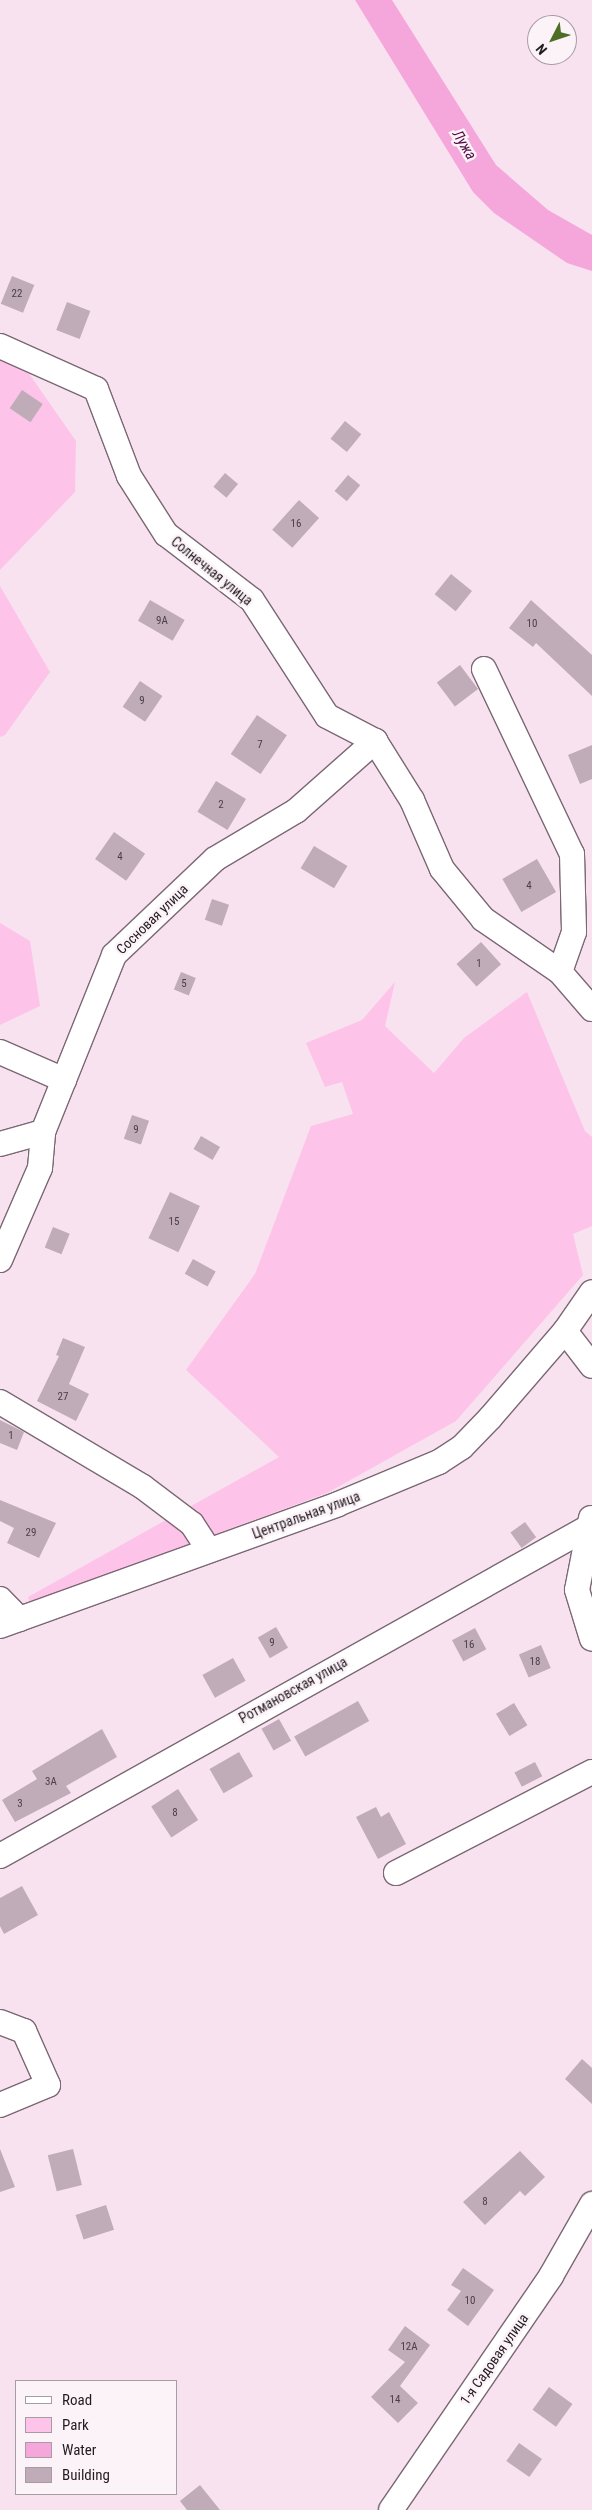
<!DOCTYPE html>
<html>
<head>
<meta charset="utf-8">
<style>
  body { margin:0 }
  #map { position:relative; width:592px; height:2510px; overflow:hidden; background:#f8e2f0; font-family:"Roboto Condensed",sans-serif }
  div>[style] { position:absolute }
  .green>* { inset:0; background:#fec3e9 }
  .water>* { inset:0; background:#f5a7db }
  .building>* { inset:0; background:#c0abb8; transform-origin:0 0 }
  .roads { filter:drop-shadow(1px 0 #7b6874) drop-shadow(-1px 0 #7b6874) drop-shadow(0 1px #7b6874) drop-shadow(0 -1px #7b6874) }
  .minor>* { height:24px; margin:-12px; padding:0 12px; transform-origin:12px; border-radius:12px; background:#fff }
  span { translate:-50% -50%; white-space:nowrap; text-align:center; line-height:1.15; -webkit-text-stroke:5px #fcf3f9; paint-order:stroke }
  .number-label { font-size:11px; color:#4a3f45 }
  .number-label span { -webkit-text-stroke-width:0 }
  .street-label { font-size:14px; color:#221b1f }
  .water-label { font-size:15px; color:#4f0b3f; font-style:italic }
  .legend { position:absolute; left:15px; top:2380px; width:162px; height:115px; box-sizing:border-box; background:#fcf3f9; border:1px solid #a59da2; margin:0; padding:6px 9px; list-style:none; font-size:15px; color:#221b1f }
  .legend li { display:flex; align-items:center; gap:10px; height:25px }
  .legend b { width:25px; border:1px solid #a59da2 }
  .north { position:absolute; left:527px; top:15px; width:50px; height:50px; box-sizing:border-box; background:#fcf3f9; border:1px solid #a59da2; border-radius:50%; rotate:229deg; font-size:14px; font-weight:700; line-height:20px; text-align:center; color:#221b1f }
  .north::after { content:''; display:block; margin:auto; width:18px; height:22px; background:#4e6e25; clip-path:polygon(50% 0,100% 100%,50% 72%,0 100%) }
</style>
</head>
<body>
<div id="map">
  <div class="green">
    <div style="clip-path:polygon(0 356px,23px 365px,76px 441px,75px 492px,0 570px)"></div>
    <div style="clip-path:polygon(0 586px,50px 672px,5px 735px,0 737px)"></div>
    <div style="clip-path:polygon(0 923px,30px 941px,40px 1006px,0 1025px)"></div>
    <div style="clip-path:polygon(395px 982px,385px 1026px,434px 1073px,464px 1038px,527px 992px,585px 1131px,592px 1137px,592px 1226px,573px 1234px,583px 1275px,456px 1421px,327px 1493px,30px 1603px,28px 1597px,279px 1457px,186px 1370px,255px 1274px,311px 1126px,353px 1114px,342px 1082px,325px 1087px,306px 1043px,362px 1020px)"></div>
  </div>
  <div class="water">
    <div style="clip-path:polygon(355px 0,392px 0,496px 165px,548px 210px,592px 235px,592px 271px,567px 263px,494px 213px,473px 192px)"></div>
  </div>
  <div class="building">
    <div style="left:12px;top:276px;width:24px;height:30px;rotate:22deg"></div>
    <div style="left:67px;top:302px;width:25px;height:30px;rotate:21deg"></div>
    <div style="left:22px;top:390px;width:25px;height:22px;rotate:34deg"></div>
    <div style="left:345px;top:421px;width:21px;height:23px;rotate:39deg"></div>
    <div style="left:225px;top:473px;width:17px;height:18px;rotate:40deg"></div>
    <div style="left:348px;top:475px;width:16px;height:21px;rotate:40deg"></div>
    <div style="left:299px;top:500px;width:27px;height:40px;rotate:42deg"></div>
    <div style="left:451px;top:574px;width:27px;height:26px;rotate:39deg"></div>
    <div style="left:150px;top:600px;width:40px;height:24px;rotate:30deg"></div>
    <div style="clip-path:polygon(531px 600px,592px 655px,592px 696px,536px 643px,533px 647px,509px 628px)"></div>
    <div style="left:460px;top:665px;width:30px;height:29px;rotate:53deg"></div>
    <div style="left:140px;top:681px;width:27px;height:31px;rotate:34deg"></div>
    <div style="left:257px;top:715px;width:36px;height:47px;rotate:34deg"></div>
    <div style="clip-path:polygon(592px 745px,592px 779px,580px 784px,568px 755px)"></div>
    <div style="left:216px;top:781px;width:35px;height:36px;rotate:31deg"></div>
    <div style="left:114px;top:832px;width:38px;height:33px;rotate:35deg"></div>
    <div style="left:314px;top:846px;width:39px;height:26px;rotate:31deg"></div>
    <div style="left:537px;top:859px;width:38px;height:40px;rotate:60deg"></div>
    <div style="left:212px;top:899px;width:18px;height:22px;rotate:19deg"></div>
    <div style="left:481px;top:942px;width:30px;height:33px;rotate:48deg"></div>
    <div style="left:181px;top:972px;width:16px;height:19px;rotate:22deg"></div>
    <div style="left:132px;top:1115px;width:18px;height:25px;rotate:19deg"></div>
    <div style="left:201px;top:1136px;width:22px;height:15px;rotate:30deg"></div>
    <div style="left:170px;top:1192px;width:33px;height:51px;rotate:25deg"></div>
    <div style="left:53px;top:1227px;width:18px;height:22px;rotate:22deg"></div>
    <div style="left:193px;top:1259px;width:26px;height:17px;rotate:29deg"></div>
    <div style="clip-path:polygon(63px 1338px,85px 1347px,69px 1384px,89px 1394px,76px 1421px,37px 1401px,59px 1356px,56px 1355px)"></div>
    <div style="clip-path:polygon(0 1420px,24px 1432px,17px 1450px,0 1443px)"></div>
    <div style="clip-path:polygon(0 1500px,56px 1523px,39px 1558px,7px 1543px,14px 1528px,0 1521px)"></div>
    <div style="left:525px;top:1522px;width:19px;height:18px;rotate:54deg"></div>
    <div style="left:276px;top:1627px;width:24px;height:21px;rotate:60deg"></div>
    <div style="left:475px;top:1628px;width:24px;height:26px;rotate:62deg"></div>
    <div style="left:541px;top:1645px;width:25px;height:24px;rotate:67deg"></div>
    <div style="left:233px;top:1658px;width:26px;height:35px;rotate:61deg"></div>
    <div style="left:358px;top:1701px;width:23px;height:73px;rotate:61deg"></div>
    <div style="left:514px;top:1703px;width:26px;height:21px;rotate:59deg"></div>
    <div style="left:279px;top:1719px;width:25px;height:20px;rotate:61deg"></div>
    <div style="clip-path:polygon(102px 1729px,117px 1757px,66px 1786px,71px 1793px,15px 1822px,2px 1800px,37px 1779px,32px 1771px)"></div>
    <div style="left:239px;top:1752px;width:28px;height:34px;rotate:60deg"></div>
    <div style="left:535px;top:1762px;width:16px;height:23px;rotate:63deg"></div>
    <div style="left:178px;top:1789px;width:37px;height:32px;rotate:57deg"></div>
    <div style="clip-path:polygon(376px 1807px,381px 1817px,389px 1812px,406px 1844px,378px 1859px,356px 1817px)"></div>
    <div style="clip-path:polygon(22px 1886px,38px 1915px,4px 1934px,0 1926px,0 1898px)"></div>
    <div style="clip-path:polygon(582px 2059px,592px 2068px,592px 2104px,565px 2079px)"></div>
    <div style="clip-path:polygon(0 2149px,15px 2187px,0 2192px)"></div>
    <div style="left:73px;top:2149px;width:37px;height:26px;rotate:76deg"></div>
    <div style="clip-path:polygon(520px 2151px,545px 2177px,525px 2196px,520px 2191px,485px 2225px,463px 2202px)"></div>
    <div style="left:106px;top:2205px;width:26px;height:32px;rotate:72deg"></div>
    <div style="clip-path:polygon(463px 2268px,494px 2290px,468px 2326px,447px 2310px,461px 2291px,451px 2285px)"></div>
    <div style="clip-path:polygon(405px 2326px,430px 2345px,400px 2386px,418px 2403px,398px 2423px,371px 2397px,405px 2362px,388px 2350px)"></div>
    <div style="left:549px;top:2387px;width:29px;height:28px;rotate:36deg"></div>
    <div style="left:519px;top:2443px;width:28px;height:22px;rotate:35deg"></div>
    <div style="clip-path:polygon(200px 2485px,220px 2510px,187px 2510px,180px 2501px)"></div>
  </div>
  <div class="roads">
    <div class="minor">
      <div style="left:0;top:346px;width:105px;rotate:24.1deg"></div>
      <div style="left:96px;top:389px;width:93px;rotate:69.2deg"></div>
      <div style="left:129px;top:476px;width:69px;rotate:57.5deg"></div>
      <div style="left:166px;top:534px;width:108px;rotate:37.5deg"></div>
      <div style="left:252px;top:600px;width:138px;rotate:57.1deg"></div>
      <div style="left:327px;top:716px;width:54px;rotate:27.5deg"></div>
      <div style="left:375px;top:741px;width:70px;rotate:57.9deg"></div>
      <div style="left:412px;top:800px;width:75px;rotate:66.5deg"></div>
      <div style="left:442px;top:869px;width:65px;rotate:50.6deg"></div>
      <div style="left:483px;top:919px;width:93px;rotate:34.5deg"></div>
      <div style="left:560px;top:972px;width:49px;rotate:49.1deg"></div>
      <div style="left:484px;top:669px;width:205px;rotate:64.6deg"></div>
      <div style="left:572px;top:854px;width:78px;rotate:88.5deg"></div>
      <div style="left:574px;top:932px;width:42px;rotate:109.3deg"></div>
      <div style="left:0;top:1052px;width:70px;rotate:23.6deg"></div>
      <div style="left:0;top:1144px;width:45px;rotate:-15.6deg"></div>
      <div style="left:43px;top:1132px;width:191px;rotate:-68.1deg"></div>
      <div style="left:114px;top:955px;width:139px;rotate:-43.5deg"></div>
      <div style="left:215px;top:859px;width:94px;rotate:-30.7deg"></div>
      <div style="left:296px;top:811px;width:106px;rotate:-41.5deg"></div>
      <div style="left:0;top:1260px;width:100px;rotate:-66.5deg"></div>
      <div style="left:40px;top:1168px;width:36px;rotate:-85deg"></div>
      <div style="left:565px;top:1331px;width:44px;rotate:52.4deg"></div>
      <div style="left:0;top:1402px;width:166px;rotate:30.7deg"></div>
      <div style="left:143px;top:1487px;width:61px;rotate:37.1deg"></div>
      <div style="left:192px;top:1524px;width:31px;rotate:57deg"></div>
      <div style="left:591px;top:1518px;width:73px;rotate:101deg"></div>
      <div style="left:577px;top:1590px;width:51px;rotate:73deg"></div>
      <div style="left:0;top:1599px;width:28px;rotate:46deg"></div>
      <div style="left:0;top:1626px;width:359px;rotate:-19.8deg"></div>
      <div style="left:338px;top:1504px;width:109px;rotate:-22.6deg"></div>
      <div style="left:439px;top:1462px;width:27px;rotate:-33deg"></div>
      <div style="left:462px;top:1447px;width:40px;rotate:-46deg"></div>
      <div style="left:490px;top:1418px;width:115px;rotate:-49.2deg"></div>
      <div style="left:565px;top:1331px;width:47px;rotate:-55.3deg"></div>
      <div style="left:0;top:1856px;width:672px;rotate:-29.2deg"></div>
      <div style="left:396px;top:1873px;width:220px;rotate:-27.3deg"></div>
      <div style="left:0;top:2022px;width:26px;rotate:21deg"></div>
      <div style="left:24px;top:2031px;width:59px;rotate:66deg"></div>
      <div style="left:48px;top:2085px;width:52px;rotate:157.4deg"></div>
      <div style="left:391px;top:2510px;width:283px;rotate:-55.6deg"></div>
      <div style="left:551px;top:2276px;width:83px;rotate:-60.3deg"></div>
    </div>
  </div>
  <div class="number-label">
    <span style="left:17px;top:294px">22</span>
    <span style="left:296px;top:524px">16</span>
    <span style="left:162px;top:621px">9А</span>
    <span style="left:532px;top:624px">10</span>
    <span style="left:142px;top:701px">9</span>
    <span style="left:260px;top:745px">7</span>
    <span style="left:221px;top:805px">2</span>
    <span style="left:120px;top:857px">4</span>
    <span style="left:529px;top:886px">4</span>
    <span style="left:479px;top:964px">1</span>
    <span style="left:184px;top:984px">5</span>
    <span style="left:136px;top:1130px">9</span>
    <span style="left:174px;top:1222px">15</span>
    <span style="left:63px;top:1397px">27</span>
    <span style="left:11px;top:1436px">1</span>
    <span style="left:31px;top:1533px">29</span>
    <span style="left:272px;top:1643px">9</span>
    <span style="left:469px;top:1645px">16</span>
    <span style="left:535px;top:1662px">18</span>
    <span style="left:51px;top:1782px">3А</span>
    <span style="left:20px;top:1804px">3</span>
    <span style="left:175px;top:1813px">8</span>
    <span style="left:485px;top:2202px">8</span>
    <span style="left:470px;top:2301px">10</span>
    <span style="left:409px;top:2347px">12А</span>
    <span style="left:395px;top:2400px">14</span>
  </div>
  <div class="street-label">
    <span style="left:212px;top:571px;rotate:39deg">Солнечная улица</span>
    <span style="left:152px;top:919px;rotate:-44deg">Сосновая улица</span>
    <span style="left:306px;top:1515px;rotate:-20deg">Центральная улица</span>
    <span style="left:293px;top:1690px;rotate:-29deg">Ротмановская улица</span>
    <span style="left:494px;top:2359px;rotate:-55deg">1-я Садовая улица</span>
  </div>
  <div class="water-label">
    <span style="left:464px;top:145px;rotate:59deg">Лужа</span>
  </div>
  <ul class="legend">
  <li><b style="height:6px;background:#fff"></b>Road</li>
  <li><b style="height:14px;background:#fec3e9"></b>Park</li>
  <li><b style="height:14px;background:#f5a7db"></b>Water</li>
  <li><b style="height:14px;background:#c0abb8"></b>Building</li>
  </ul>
  <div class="north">N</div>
</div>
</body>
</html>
